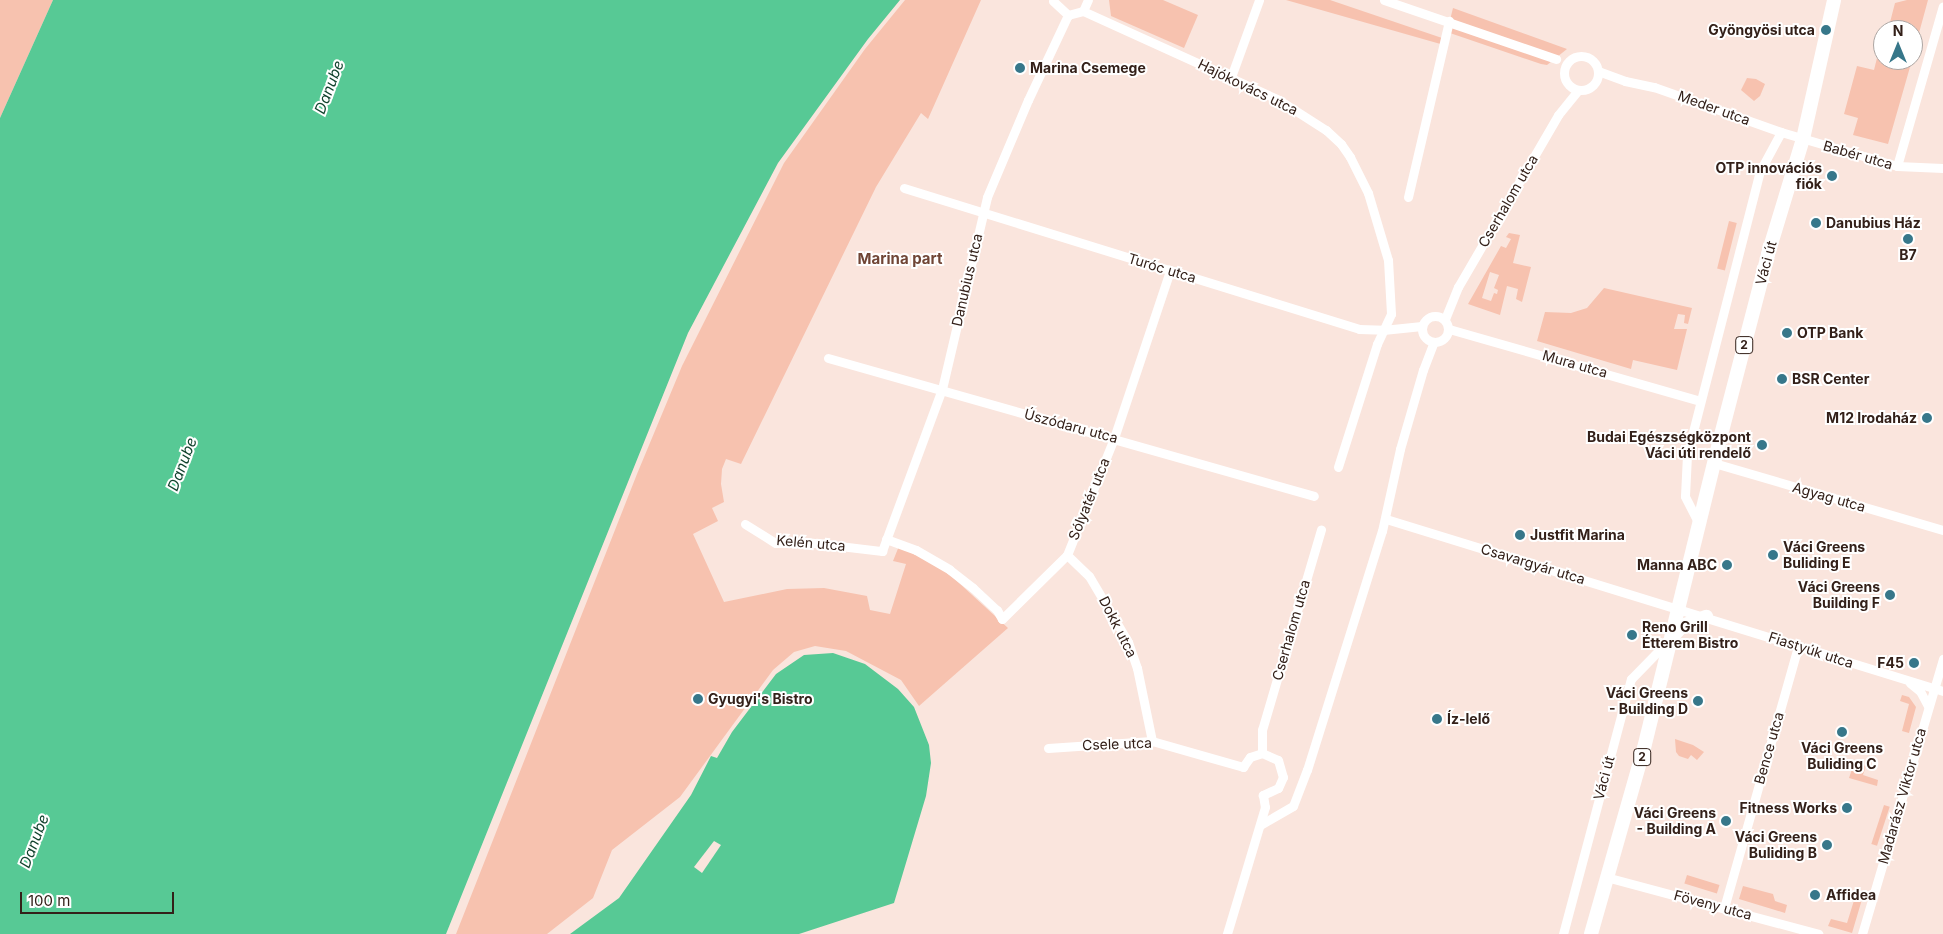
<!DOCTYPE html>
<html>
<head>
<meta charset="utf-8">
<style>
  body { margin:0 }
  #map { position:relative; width:1943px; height:934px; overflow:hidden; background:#fae5dd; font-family:Inter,sans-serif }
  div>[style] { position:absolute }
  .green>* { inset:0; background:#f7c2af; transform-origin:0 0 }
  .water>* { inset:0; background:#57c995 }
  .pier>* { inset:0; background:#fae5dd }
  .street>* { height:9px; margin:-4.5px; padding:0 4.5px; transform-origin:4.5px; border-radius:4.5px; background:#fff }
  .street>.ring { margin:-4.5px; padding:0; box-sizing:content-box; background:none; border:9px solid #fff; border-radius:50% }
  .primary>* { height:14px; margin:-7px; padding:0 7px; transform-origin:7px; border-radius:7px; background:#fff }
  .dots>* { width:14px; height:14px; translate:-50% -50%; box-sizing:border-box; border:2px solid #fff; border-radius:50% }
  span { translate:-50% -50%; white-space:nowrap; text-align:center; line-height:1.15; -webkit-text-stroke:4px #fff; paint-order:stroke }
  .shield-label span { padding:1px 4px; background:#fff; border:1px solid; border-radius:4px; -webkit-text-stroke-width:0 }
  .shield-label { font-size:12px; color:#332019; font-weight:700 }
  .poi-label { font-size:14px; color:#332019; font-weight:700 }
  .right { translate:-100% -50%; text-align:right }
  .left { translate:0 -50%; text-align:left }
  .street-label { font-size:14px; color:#332019 }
  .water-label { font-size:15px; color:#12432e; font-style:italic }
  .neighbourhood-label { font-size:15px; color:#704535; font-weight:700 }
  .north { position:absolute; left:1873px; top:20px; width:50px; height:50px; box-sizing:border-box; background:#fff; border:1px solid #ada6a3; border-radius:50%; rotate:0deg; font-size:14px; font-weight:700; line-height:20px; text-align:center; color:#332019 }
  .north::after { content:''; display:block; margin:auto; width:18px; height:22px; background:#37778a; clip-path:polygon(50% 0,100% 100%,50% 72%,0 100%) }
  .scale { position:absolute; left:20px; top:892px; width:154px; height:22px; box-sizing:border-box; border:2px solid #332019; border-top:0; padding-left:6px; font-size:15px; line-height:18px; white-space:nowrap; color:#332019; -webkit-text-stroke:4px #fff; paint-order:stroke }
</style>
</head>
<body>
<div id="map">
  <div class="green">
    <div style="clip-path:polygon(0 0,53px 0,0 118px)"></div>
    <div style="clip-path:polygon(905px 0,981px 0,928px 119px,921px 113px,876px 187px,741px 464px,726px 459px,722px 469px,721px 484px,724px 502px,712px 508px,718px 521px,693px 534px,724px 602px,787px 589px,824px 588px,867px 596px,870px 610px,890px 614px,906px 564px,893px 561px,899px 546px,946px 571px,1008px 628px,919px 706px,901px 680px,846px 651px,815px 646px,794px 652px,773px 670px,680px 797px,612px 850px,593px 898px,547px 934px,456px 934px,637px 474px,682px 366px,784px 163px,865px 49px)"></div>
    <div style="clip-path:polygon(1109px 0,1163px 0,1198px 15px,1184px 48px,1111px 16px)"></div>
    <div style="clip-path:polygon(1286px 0,1330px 0,1445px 39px,1444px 45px)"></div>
    <div style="clip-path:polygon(1907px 0,1928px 0,1913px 55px,1913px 30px,1888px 30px,1895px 3px)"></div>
    <div style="clip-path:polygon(1453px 8px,1567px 49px,1547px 65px,1541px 64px,1447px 32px)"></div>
    <div style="clip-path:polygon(1877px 58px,1890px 61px,1912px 60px,1888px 144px,1853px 135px,1858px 118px,1844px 114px,1857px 66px,1874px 70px)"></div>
    <div style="clip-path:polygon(1747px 78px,1756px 79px,1765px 84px,1760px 96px,1754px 101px,1741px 90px)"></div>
    <div style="left:1729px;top:221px;width:8px;height:49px;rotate:14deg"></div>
    <div style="clip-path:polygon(evenodd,1509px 233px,1520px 235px,1513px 263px,1531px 267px,1522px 302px,1516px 299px,1518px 289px,1507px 286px,1500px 315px,1468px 304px,1501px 246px,1506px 248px,1511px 239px,1506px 237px,1509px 233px,1490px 272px,1499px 275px,1494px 288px,1498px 290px,1497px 294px,1494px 293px,1491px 301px,1482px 298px,1490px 272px)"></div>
    <div style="clip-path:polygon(1604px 288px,1692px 308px,1688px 324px,1684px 323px,1685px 315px,1678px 314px,1674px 329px,1687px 329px,1677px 370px,1633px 360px,1631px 369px,1537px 341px,1545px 312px,1571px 313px,1587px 308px)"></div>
    <div style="clip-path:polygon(1902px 695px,1909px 697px,1916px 707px,1909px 733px,1902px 731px,1909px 704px,1900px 701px)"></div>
    <div style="clip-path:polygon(1675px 739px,1693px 745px,1704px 752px,1697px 760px,1691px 755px,1688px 759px,1679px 756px,1676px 752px)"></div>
    <div style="clip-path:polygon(1854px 763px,1866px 766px,1863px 775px,1878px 780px,1877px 786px,1849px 778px)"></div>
    <div style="left:1884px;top:805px;width:6px;height:41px;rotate:18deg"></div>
    <div style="left:1687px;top:875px;width:34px;height:9px;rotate:17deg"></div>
    <div style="clip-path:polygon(1743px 886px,1773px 894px,1775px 901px,1787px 905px,1785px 913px,1739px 899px)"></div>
    <div style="clip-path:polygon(1856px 894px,1863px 896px,1852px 933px,1828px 926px,1831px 919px,1847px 923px)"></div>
  </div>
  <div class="water">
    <div style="clip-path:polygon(53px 0,900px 0,868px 39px,778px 163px,688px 333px,446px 934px,0 934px,0 118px)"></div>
    <div style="clip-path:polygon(833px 653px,865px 664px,898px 689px,914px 707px,929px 745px,931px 763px,926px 796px,894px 903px,799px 934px,570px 934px,619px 898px,691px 795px,711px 756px,717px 758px,732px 732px,776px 674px,804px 655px)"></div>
  </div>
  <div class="pier">
    <div style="clip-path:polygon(714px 841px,721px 845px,702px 873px,694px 867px)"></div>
  </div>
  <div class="street">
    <div style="left:1384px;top:0;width:182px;rotate:18.9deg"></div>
    <div style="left:1053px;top:1px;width:21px;rotate:43deg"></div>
    <div style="left:1068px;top:15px;width:16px;rotate:-15deg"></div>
    <div style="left:1083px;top:11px;width:215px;rotate:24.4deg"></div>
    <div style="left:1279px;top:100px;width:56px;rotate:32.6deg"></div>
    <div style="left:1326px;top:130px;width:21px;rotate:43deg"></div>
    <div style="left:1341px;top:144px;width:16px;rotate:55deg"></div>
    <div style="left:1350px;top:157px;width:40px;rotate:63.4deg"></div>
    <div style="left:1368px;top:193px;width:70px;rotate:73.4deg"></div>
    <div style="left:1388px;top:260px;width:54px;rotate:86.8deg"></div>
    <div style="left:1391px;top:314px;width:33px;rotate:115deg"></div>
    <div style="left:1377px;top:344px;width:129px;rotate:107.6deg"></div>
    <div style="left:1083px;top:11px;width:12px;rotate:-66deg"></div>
    <div class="ring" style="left:1564px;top:56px;width:25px;height:25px"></div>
    <div style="left:1598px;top:71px;width:29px;rotate:20deg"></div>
    <div style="left:1625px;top:81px;width:30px;rotate:12deg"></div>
    <div style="left:1654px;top:87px;width:135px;rotate:19.5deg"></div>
    <div style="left:1781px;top:132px;width:121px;rotate:16.3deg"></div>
    <div style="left:1897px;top:166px;width:46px;rotate:2.5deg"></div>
    <div style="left:1231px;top:77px;width:82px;rotate:-70deg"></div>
    <div style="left:1897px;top:166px;width:166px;rotate:-74deg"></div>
    <div style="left:904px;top:188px;width:476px;rotate:17.2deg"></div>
    <div style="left:1359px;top:329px;width:24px;rotate:2deg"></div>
    <div style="left:1383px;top:330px;width:39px;rotate:-6deg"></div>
    <div style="left:1408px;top:197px;width:181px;rotate:-76.9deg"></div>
    <div class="ring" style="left:1422px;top:316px;width:17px;height:17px"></div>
    <div style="left:1445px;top:319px;width:35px;rotate:-68deg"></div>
    <div style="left:1458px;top:287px;width:199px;rotate:-59.8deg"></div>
    <div style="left:1558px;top:115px;width:32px;rotate:-51deg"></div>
    <div style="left:1449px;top:329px;width:261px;rotate:16deg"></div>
    <div style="left:828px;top:358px;width:505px;rotate:15.85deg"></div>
    <div style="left:1714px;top:463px;width:239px;rotate:16.3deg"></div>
    <div style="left:1386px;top:519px;width:583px;rotate:17.16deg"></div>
    <div style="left:745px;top:524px;width:36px;rotate:32deg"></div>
    <div style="left:776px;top:543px;width:30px;rotate:-2deg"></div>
    <div style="left:806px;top:542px;width:77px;rotate:6.8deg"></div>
    <div style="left:882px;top:551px;width:173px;rotate:-69.7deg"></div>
    <div style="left:942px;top:389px;width:197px;rotate:-76.8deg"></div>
    <div style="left:987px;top:197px;width:105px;rotate:-67.1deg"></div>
    <div style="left:1028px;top:100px;width:94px;rotate:-64.8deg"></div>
    <div style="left:1699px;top:524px;width:31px;rotate:-117deg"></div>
    <div style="left:1685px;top:496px;width:41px;rotate:-87.2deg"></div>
    <div style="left:1687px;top:455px;width:293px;rotate:-75.6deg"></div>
    <div style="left:1760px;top:171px;width:44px;rotate:-61.7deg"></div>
    <div style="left:886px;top:539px;width:32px;rotate:20deg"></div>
    <div style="left:916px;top:550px;width:39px;rotate:30deg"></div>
    <div style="left:950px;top:570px;width:29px;rotate:38deg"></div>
    <div style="left:973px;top:588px;width:33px;rotate:43deg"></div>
    <div style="left:997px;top:610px;width:10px;rotate:61deg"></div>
    <div style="left:1002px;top:619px;width:91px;rotate:-44.6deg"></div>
    <div style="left:1067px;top:555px;width:126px;rotate:-68.1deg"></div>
    <div style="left:1114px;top:438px;width:176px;rotate:-71.5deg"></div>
    <div style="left:1067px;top:555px;width:30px;rotate:44deg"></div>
    <div style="left:1089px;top:576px;width:77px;rotate:59.4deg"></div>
    <div style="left:1128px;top:642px;width:28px;rotate:71deg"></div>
    <div style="left:1137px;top:668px;width:75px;rotate:78.4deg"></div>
    <div style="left:1910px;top:683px;width:13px;rotate:39deg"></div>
    <div style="left:1920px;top:691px;width:17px;rotate:62deg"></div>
    <div style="left:1048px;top:748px;width:104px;rotate:-3.9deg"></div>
    <div style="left:1152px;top:741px;width:95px;rotate:15.9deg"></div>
    <div style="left:1243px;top:767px;width:12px;rotate:-55deg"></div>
    <div style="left:1250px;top:757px;width:13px;rotate:-18deg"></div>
    <div style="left:1262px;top:753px;width:17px;rotate:24deg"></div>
    <div style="left:1278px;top:760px;width:18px;rotate:74deg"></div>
    <div style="left:1283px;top:777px;width:12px;rotate:114deg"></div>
    <div style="left:1278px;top:788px;width:17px;rotate:155deg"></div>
    <div style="left:1263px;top:795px;width:12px;rotate:81deg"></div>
    <div style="left:1265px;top:807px;width:133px;rotate:106.7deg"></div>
    <div style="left:1262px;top:753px;width:23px;rotate:-90deg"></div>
    <div style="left:1262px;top:730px;width:209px;rotate:-73.6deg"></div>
    <div style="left:1260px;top:825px;width:38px;rotate:-30deg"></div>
    <div style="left:1293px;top:806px;width:39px;rotate:-69deg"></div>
    <div style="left:1307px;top:770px;width:250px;rotate:-72.6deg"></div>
    <div style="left:1382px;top:531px;width:84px;rotate:-77.6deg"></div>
    <div style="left:1400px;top:449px;width:82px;rotate:-73.8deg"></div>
    <div style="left:1423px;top:370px;width:30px;rotate:-69deg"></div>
    <div style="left:1606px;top:877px;width:220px;rotate:15deg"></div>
    <div style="left:1724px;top:908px;width:272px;rotate:-74.2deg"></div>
    <div style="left:1563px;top:934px;width:264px;rotate:-75.1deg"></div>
    <div style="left:1631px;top:679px;width:56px;rotate:-45.7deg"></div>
    <div style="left:1862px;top:934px;width:287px;rotate:-73.6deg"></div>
  </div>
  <div class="primary">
    <div style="left:1673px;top:636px;width:13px;rotate:-48deg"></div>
    <div style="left:1682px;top:626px;width:26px;rotate:-21deg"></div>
    <div style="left:1591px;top:934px;width:193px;rotate:-74.1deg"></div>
    <div style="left:1644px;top:748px;width:322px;rotate:-76.2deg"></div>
    <div style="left:1721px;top:435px;width:187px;rotate:-75.4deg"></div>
    <div style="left:1768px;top:254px;width:120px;rotate:-73.1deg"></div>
    <div style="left:1803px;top:139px;width:142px;rotate:-77.4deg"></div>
  </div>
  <div class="dots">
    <div style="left:1826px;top:30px;background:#37778a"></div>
    <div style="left:1020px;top:68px;background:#37778a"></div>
    <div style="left:1832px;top:176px;background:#37778a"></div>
    <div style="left:1816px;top:223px;background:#37778a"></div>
    <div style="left:1908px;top:239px;background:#37778a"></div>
    <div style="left:1787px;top:333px;background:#37778a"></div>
    <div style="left:1782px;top:379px;background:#37778a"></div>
    <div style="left:1927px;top:418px;background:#37778a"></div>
    <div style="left:1762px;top:445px;background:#37778a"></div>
    <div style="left:1520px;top:535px;background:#37778a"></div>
    <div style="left:1773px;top:555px;background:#37778a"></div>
    <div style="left:1727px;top:565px;background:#37778a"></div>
    <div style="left:1890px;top:595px;background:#37778a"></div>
    <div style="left:1632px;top:635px;background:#37778a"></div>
    <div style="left:1914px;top:663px;background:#37778a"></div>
    <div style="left:698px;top:699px;background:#37778a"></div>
    <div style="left:1698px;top:701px;background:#37778a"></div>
    <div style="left:1437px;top:719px;background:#37778a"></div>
    <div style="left:1842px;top:732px;background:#37778a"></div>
    <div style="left:1847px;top:808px;background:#37778a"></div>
    <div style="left:1726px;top:821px;background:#37778a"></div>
    <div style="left:1827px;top:845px;background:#37778a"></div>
    <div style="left:1815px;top:895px;background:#37778a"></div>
  </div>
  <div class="shield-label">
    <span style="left:1744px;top:345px">2</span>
    <span style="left:1642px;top:757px">2</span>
  </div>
  <div class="poi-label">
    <span class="right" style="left:1815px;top:30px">Gyöngyösi utca</span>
    <span class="left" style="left:1030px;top:68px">Marina Csemege</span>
    <span class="right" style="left:1822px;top:176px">OTP innovációs<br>fiók</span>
    <span class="left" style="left:1826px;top:223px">Danubius Ház</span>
    <span style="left:1908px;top:255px">B7</span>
    <span class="left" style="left:1797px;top:333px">OTP Bank</span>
    <span class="left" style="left:1792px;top:379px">BSR Center</span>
    <span class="right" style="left:1917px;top:418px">M12 Irodaház</span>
    <span class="right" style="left:1751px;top:445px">Budai Egészségközpont<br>Váci úti rendelő</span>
    <span class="left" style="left:1530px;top:535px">Justfit Marina</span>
    <span class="left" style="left:1783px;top:555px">Váci Greens<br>Buliding E</span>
    <span class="right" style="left:1717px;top:565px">Manna ABC</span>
    <span class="right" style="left:1880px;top:595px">Váci Greens<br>Building F</span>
    <span class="left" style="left:1642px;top:635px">Reno Grill<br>Étterem Bistro</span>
    <span class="right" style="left:1904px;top:663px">F45</span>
    <span class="right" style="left:1688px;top:701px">Váci Greens<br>- Building D</span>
    <span class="left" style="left:708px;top:699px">Gyugyi's Bistro</span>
    <span class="left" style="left:1447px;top:719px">Íz-lelő</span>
    <span style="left:1842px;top:756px">Váci Greens<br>Buliding C</span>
    <span class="right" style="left:1837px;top:808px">Fitness Works</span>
    <span class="right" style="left:1716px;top:821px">Váci Greens<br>- Building A</span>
    <span class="right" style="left:1817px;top:845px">Váci Greens<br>Buliding B</span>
    <span class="left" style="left:1826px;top:895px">Affidea</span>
  </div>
  <div class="street-label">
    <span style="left:1248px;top:87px;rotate:26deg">Hajókovács utca</span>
    <span style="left:1714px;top:108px;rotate:20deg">Meder utca</span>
    <span style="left:1858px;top:155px;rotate:16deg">Babér utca</span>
    <span style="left:1508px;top:201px;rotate:-60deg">Cserhalom utca</span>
    <span style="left:1766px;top:263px;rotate:-75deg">Váci út</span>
    <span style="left:1162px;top:268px;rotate:17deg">Turóc utca</span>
    <span style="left:967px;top:280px;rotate:-77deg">Danubius utca</span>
    <span style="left:1575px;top:364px;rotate:16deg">Mura utca</span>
    <span style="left:1071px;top:426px;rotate:15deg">Úszódaru utca</span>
    <span style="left:1829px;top:497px;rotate:16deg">Agyag utca</span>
    <span style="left:1089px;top:499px;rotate:-68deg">Sólyatér utca</span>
    <span style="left:811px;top:543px;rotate:5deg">Kelén utca</span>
    <span style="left:1533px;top:564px;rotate:17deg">Csavargyár utca</span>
    <span style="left:1118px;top:627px;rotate:63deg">Dokk utca</span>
    <span style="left:1291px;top:630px;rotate:-74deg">Cserhalom utca</span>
    <span style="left:1811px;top:650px;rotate:18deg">Fiastyúk utca</span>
    <span style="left:1117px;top:744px;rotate:-2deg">Csele utca</span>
    <span style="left:1769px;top:748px;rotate:-74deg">Bence utca</span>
    <span style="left:1604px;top:778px;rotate:-75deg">Váci út</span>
    <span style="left:1902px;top:796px;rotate:-74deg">Madarász Viktor utca</span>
    <span style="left:1713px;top:905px;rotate:15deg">Föveny utca</span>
  </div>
  <div class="water-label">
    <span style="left:329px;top:87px;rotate:-69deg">Danube</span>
    <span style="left:182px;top:464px;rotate:-69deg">Danube</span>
    <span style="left:34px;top:841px;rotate:-69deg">Danube</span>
  </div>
  <div class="neighbourhood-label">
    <span style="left:900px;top:259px">Marina part</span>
  </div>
  <div class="north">N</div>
  <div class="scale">100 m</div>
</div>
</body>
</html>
